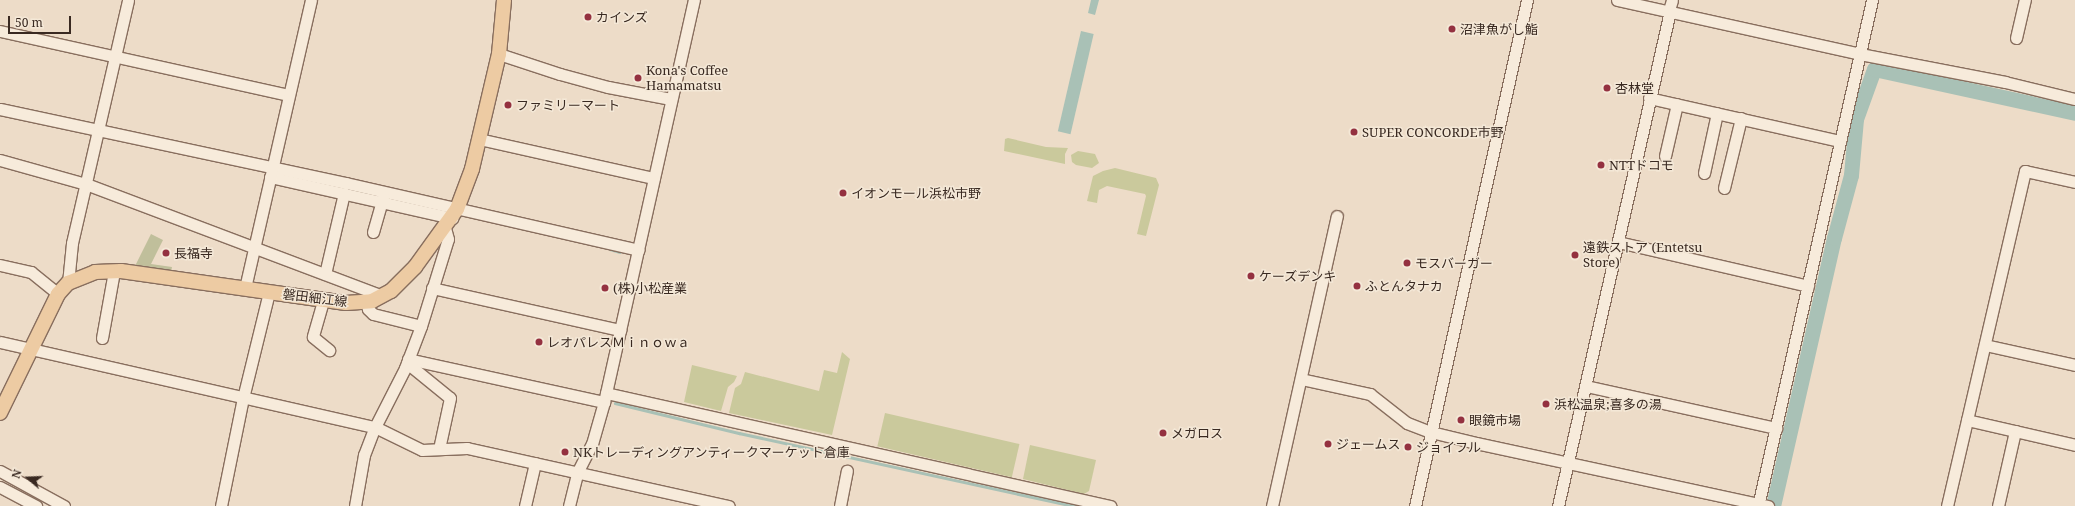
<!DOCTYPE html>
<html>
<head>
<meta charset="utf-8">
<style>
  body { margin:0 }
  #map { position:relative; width:2075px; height:506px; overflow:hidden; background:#eddcc8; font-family:"Noto Serif","Noto Sans JP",serif }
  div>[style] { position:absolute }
  .green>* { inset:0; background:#cac99c; transform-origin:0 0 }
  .cemetery>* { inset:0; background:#c0bf9b }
  .water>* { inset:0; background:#a9c1b6; transform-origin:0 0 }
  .stream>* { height:2.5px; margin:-1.25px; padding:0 1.25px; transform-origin:1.25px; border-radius:1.25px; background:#a9c1b6 }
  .river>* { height:15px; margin:-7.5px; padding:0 7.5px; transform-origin:7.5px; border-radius:7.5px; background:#a9c1b6 }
  .roads { filter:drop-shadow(1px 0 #886e5e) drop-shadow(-1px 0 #886e5e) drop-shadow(0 1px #886e5e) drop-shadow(0 -1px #886e5e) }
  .minor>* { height:11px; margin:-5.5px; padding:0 5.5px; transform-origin:5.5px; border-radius:5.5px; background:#f7ebdb }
  .major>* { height:14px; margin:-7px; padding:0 7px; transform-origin:7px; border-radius:7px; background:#edcba3 }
  .dots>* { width:11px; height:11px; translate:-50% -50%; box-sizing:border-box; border:2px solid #f4e8d7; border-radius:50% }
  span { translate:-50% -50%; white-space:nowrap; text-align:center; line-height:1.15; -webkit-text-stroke:3px #f4e8d7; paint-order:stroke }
  .poi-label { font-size:13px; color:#392921 }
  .left { translate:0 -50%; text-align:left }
  .street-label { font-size:13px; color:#392921 }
  .north { position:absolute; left:8px; top:458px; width:40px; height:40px; -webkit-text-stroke:3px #f4e8d7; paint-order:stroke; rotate:289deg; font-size:11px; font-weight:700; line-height:16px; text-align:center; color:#392921 }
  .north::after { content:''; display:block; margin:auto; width:14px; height:18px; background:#392921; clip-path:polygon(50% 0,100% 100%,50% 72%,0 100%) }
  .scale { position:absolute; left:8px; top:16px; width:63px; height:18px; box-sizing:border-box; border:2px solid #392921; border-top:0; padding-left:5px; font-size:12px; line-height:14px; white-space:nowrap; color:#392921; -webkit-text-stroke:3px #f4e8d7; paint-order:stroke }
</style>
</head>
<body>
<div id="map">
  <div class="green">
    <div style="clip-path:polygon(1008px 138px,1046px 147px,1068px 148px,1065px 154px,1065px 164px,1004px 151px,1005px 139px)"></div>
    <div style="clip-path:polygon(1078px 151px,1095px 154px,1099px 163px,1092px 168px,1076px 165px,1072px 162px,1071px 155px)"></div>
    <div style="clip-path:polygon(1115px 168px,1156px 178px,1159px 185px,1146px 236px,1137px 234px,1146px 196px,1145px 194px,1107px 186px,1099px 190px,1097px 203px,1087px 201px,1093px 176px,1103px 171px)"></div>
    <div style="clip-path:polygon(842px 352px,850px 359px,832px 435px,729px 413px,735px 388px,741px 384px,745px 372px,819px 391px,824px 370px,837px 373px)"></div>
    <div style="clip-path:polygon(692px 365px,737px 376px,734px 382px,728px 387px,721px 411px,684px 402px)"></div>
    <div style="left:885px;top:413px;width:138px;height:34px;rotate:13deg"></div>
    <div style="clip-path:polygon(1030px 445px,1096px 460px,1089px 491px,1084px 494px,1023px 479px)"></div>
  </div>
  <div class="cemetery">
    <div style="clip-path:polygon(151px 234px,163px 240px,151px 264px,172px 267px,171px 272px,135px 266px)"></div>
  </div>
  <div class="water">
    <div style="clip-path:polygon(1091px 0,1099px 0,1095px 15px,1088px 13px)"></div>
    <div style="left:1081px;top:31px;width:13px;height:103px;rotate:13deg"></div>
  </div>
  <div class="stream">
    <div style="left:610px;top:249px;width:10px;rotate:17deg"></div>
    <div style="left:615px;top:403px;width:128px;rotate:13.6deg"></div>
    <div style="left:739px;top:433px;width:344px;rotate:12.3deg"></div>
  </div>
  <div class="river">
    <div style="left:1773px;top:506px;width:275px;rotate:-77.2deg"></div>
    <div style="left:1834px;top:238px;width:65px;rotate:-74.9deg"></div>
    <div style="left:1851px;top:175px;width:56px;rotate:-84.9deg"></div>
    <div style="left:1856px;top:119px;width:53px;rotate:-70.2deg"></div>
    <div style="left:1874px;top:69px;width:206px;rotate:12.3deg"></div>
  </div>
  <div class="roads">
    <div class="minor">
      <div style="left:1617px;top:0;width:249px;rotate:12.5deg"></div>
      <div style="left:1860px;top:54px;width:148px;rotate:10.9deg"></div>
      <div style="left:2005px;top:82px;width:72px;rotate:13.7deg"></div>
      <div style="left:1669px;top:10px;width:10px;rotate:-73deg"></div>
      <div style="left:0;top:31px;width:295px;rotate:12.5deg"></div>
      <div style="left:2016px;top:38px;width:39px;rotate:-77deg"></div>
      <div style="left:499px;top:54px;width:64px;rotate:18.2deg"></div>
      <div style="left:560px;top:74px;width:50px;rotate:15.2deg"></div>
      <div style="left:608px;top:87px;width:64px;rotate:10.8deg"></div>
      <div style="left:1649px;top:98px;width:196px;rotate:12.7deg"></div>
      <div style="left:0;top:109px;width:354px;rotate:12.1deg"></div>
      <div style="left:346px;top:183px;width:300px;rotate:12.9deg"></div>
      <div style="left:479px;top:139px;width:179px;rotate:12.6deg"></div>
      <div style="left:1665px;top:156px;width:53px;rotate:-77deg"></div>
      <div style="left:0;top:160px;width:89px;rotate:15.6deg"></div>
      <div style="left:86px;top:184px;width:316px;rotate:20.7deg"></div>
      <div style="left:1704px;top:173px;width:61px;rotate:-77.8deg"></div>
      <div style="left:270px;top:177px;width:187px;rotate:12.7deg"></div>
      <div style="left:1724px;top:188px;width:72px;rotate:-76.3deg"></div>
      <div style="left:373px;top:232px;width:37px;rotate:-74deg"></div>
      <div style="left:1618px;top:242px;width:195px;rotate:13deg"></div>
      <div style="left:0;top:265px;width:32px;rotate:13deg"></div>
      <div style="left:31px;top:272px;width:35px;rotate:39deg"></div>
      <div style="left:325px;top:274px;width:83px;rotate:-76.8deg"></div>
      <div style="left:68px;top:283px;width:40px;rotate:-84.3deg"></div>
      <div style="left:72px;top:243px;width:249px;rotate:-77deg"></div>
      <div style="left:245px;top:288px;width:295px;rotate:-77.1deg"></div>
      <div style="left:432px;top:288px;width:193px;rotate:12.6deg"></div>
      <div style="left:323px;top:301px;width:37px;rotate:106deg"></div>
      <div style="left:313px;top:337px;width:21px;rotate:39deg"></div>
      <div style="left:366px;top:302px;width:7px;rotate:74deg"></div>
      <div style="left:368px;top:309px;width:7px;rotate:45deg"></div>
      <div style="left:373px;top:314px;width:49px;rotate:14deg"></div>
      <div style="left:102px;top:338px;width:68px;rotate:-79.8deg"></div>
      <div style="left:0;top:342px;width:385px;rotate:12.8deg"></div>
      <div style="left:375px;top:427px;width:52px;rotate:26.1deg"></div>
      <div style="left:422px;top:450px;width:45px;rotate:-2.5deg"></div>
      <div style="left:467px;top:448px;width:268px;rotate:12.5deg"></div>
      <div style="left:1985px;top:345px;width:92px;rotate:12.5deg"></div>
      <div style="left:408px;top:359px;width:201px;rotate:12.4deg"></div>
      <div style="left:407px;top:363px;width:55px;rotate:39.1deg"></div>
      <div style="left:450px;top:398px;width:52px;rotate:102.2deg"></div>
      <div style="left:1301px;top:379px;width:71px;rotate:12.3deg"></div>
      <div style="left:1370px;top:394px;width:47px;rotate:38.1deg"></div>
      <div style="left:1407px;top:423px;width:26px;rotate:21deg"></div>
      <div style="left:1431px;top:432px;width:46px;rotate:13.7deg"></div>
      <div style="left:1476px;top:443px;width:299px;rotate:12.2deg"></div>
      <div style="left:1586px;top:386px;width:195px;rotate:12.5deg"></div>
      <div style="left:606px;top:393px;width:517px;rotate:12.64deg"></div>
      <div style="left:1967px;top:420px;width:111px;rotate:13deg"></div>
      <div style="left:0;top:471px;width:73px;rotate:28.7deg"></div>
      <div style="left:0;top:487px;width:41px;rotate:27.8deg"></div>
      <div style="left:221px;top:506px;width:110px;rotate:-78.5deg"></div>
      <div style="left:243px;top:398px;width:109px;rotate:-76.2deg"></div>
      <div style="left:355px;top:506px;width:52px;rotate:-80deg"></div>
      <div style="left:364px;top:455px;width:30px;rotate:-69deg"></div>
      <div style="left:375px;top:427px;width:66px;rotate:-63deg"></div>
      <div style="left:405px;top:368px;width:45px;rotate:-69.1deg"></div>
      <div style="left:421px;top:326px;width:91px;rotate:-72.8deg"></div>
      <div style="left:448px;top:239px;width:11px;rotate:-105deg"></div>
      <div style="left:525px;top:506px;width:44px;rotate:-76.9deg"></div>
      <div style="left:569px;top:506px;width:36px;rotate:-76deg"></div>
      <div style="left:578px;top:471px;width:30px;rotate:-63deg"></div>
      <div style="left:592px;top:444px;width:44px;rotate:-74.1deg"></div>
      <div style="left:604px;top:402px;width:412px;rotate:-77.4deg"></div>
      <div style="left:840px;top:506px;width:36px;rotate:-79deg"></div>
      <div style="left:1272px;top:506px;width:297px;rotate:-77.4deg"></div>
      <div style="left:1415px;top:506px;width:518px;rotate:-77.52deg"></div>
      <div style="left:1558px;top:506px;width:508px;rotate:-77.25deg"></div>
      <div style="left:1758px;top:506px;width:519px;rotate:-77.3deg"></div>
      <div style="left:1947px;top:506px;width:344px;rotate:-76.9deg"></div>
      <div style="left:2025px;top:171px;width:51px;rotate:12.4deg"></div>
      <div style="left:1998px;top:506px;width:77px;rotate:-77.2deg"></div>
    </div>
    <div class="major">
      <div style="left:0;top:413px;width:132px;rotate:-64deg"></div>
      <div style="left:58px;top:294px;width:15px;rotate:-48deg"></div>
      <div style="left:68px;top:283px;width:29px;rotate:-22deg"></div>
      <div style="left:95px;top:272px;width:26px;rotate:-2deg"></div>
      <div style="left:121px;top:271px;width:227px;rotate:8.1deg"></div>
      <div style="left:346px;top:303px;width:26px;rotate:-4deg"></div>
      <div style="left:372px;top:301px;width:21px;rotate:-28deg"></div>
      <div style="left:391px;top:291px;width:34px;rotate:-45deg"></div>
      <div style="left:415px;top:267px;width:72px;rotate:-54.1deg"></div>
      <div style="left:457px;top:209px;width:43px;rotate:-69.4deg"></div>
      <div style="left:472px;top:169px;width:118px;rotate:-76.8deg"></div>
      <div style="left:499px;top:54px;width:54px;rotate:-84.7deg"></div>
    </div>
  </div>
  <div class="dots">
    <div style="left:588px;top:17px;background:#943140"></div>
    <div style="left:1452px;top:29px;background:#943140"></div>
    <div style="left:638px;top:78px;background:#943140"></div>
    <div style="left:1607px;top:88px;background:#943140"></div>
    <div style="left:508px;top:105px;background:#943140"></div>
    <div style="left:1354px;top:132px;background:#943140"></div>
    <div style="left:1601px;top:165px;background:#943140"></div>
    <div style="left:843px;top:193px;background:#943140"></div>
    <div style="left:166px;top:253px;background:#943140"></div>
    <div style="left:1575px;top:255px;background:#943140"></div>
    <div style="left:1407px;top:263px;background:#943140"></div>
    <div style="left:1251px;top:276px;background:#943140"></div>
    <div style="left:1357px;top:286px;background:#943140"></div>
    <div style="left:605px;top:288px;background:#943140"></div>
    <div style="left:539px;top:342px;background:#943140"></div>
    <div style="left:1546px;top:404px;background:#943140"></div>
    <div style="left:1461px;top:420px;background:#943140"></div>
    <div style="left:1163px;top:433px;background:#943140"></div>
    <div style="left:1328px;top:444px;background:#943140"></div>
    <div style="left:1408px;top:447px;background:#943140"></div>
    <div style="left:565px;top:452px;background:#943140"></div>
  </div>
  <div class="poi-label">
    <span class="left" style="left:596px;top:17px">カインズ</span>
    <span class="left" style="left:1460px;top:29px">沼津魚がし鮨</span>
    <span class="left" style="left:646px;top:78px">Kona's Coffee<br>Hamamatsu</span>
    <span class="left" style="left:1615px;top:88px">杏林堂</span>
    <span class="left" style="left:516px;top:105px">ファミリーマート</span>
    <span class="left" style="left:1362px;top:132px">SUPER CONCORDE市野</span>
    <span class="left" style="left:1609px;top:165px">NTTドコモ</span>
    <span class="left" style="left:851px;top:193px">イオンモール浜松市野</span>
    <span class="left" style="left:1583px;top:255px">遠鉄ストア (Entetsu<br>Store)</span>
    <span class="left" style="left:174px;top:253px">長福寺</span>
    <span class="left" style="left:1415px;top:263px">モスバーガー</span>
    <span class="left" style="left:1259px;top:276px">ケーズデンキ</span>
    <span class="left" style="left:1365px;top:286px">ふとんタナカ</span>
    <span class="left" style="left:613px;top:288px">(株)小松産業</span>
    <span class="left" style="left:547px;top:342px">レオパレスＭｉｎｏｗａ</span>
    <span class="left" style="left:1554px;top:404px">浜松温泉;喜多の湯</span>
    <span class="left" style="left:1469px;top:420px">眼鏡市場</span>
    <span class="left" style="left:1171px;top:433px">メガロス</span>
    <span class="left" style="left:1336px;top:444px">ジェームス</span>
    <span class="left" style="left:1416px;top:447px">ジョイフル</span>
    <span class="left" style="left:573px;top:452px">NKトレーディングアンティークマーケット倉庫</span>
  </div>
  <div class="street-label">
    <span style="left:315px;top:298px;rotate:7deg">磐田細江線</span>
  </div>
  <div class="north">N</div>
  <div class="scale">50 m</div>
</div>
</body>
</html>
